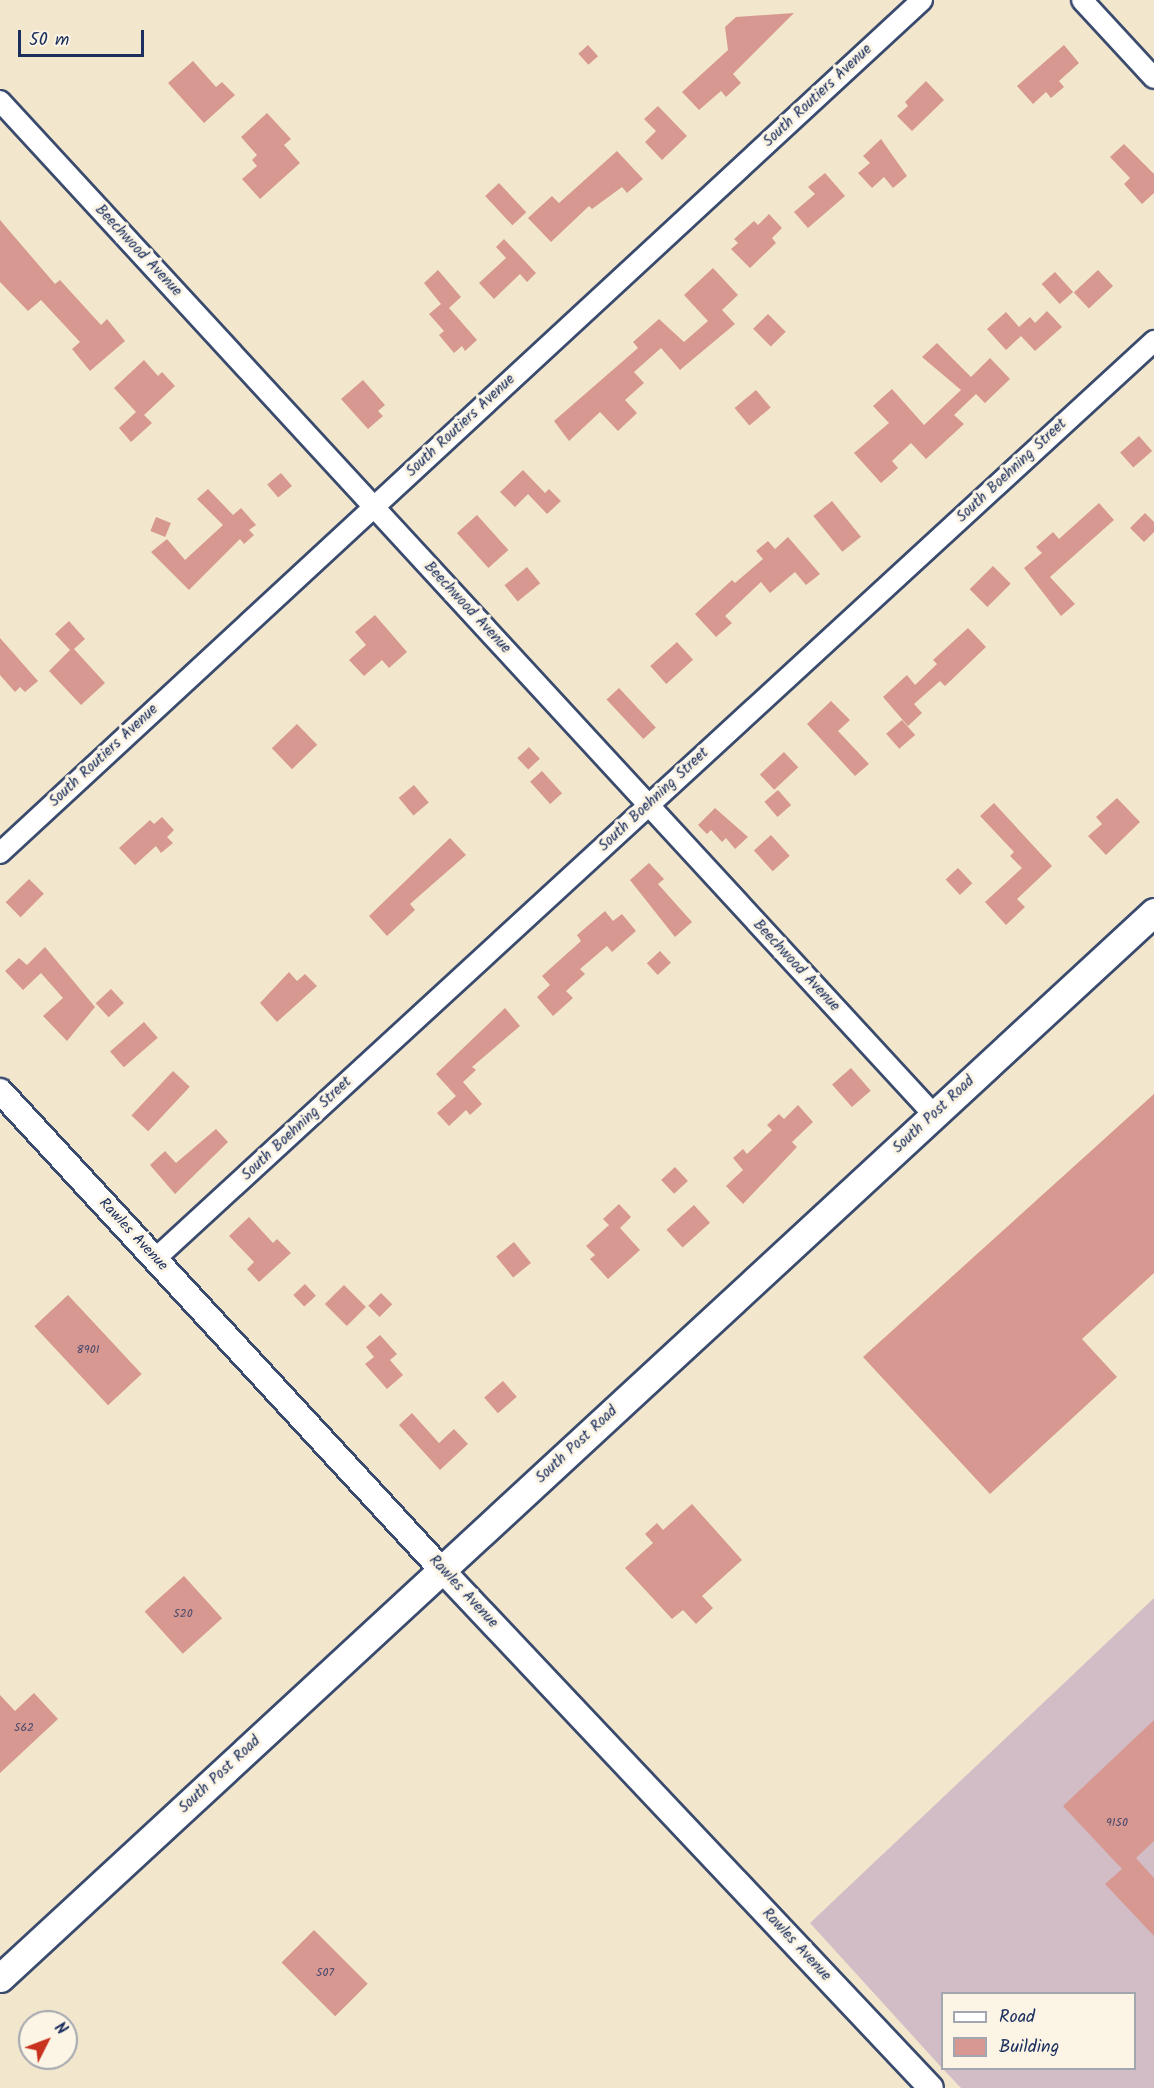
<!DOCTYPE html>
<html>
<head>
<meta charset="utf-8">
<style>
  body { margin:0 }
  #map { position:relative; width:1154px; height:2088px; overflow:hidden; background:#f2e7cc; font-family:Kalam,sans-serif }
  div>[style] { position:absolute }
  .industrial>* { inset:0; background:#d2bdc6 }
  .building>* { inset:0; background:#d79891; transform-origin:0 0 }
  .roads { filter:drop-shadow(2px 0 #3b4b6e) drop-shadow(-2px 0 #3b4b6e) drop-shadow(0 2px #3b4b6e) drop-shadow(0 -2px #3b4b6e) }
  .minor>* { height:20px; margin:-10px; padding:0 10px; transform-origin:10px; border-radius:10px; background:#fff }
  .tertiary>* { height:24px; margin:-12px; padding:0 12px; transform-origin:12px; border-radius:12px; background:#fff }
  .secondary>* { height:27px; margin:-13.5px; padding:0 13.5px; transform-origin:13.5px; border-radius:13.5px; background:#fff }
  span { translate:-50% -50%; white-space:nowrap; text-align:center; line-height:1.15; -webkit-text-stroke:6px #fcf5e5; paint-order:stroke }
  .number-label { font-size:12px; color:#4a496b }
  .number-label span { -webkit-text-stroke-width:0 }
  .street-label { font-size:15px; color:#1b2f5e }
  .legend { position:absolute; left:941px; top:1992px; width:195px; height:78px; box-sizing:border-box; background:#fcf5e5; border:2px solid #a2a6af; margin:0; padding:8px 10px; list-style:none; font-size:18px; color:#1b2f5e }
  .legend li { display:flex; align-items:center; gap:12px; height:30px }
  .legend b { width:30px; border:2px solid #a2a6af }
  .north { position:absolute; left:18px; top:2010px; width:60px; height:60px; box-sizing:border-box; background:#fcf5e5; border:2px solid #a2a6af; border-radius:50%; rotate:48deg; font-size:16px; font-weight:700; line-height:24px; text-align:center; color:#1b2f5e }
  .north::after { content:''; display:block; margin:auto; width:21px; height:27px; background:#c8321e; clip-path:polygon(50% 0,100% 100%,50% 72%,0 100%) }
  .scale { position:absolute; left:18px; top:30px; width:126px; height:27px; box-sizing:border-box; border:3px solid #1b2f5e; border-top:0; padding-left:8px; font-size:18px; line-height:21px; white-space:nowrap; color:#1b2f5e; -webkit-text-stroke:4px #fcf5e5; paint-order:stroke }
</style>
</head>
<body>
<div id="map">
  <div class="industrial">
    <div style="clip-path:polygon(1154px 1598px,1154px 2088px,961px 2088px,943px 2069px,1134px 2068px,1134px 1994px,942px 1994px,942px 2068px,810px 1923px)"></div>
  </div>
  <div class="building">
    <div style="clip-path:polygon(794px 13px,733px 74px,741px 83px,726px 97px,721px 91px,699px 110px,682px 92px,728px 50px,725px 27px,736px 17px)"></div>
    <div style="left:588px;top:45px;width:15px;height:13px;rotate:48deg"></div>
    <div style="clip-path:polygon(1064px 45px,1079px 63px,1059px 81px,1064px 87px,1051px 98px,1046px 92px,1033px 104px,1017px 86px)"></div>
    <div style="clip-path:polygon(193px 61px,216px 87px,222px 82px,235px 95px,204px 123px,168px 83px)"></div>
    <div style="clip-path:polygon(926px 81px,944px 100px,912px 131px,897px 116px,908px 106px,905px 102px)"></div>
    <div style="clip-path:polygon(658px 106px,687px 136px,662px 160px,645px 142px,656px 131px,644px 119px)"></div>
    <div style="clip-path:polygon(267px 113px,291px 139px,284px 145px,300px 163px,260px 199px,242px 179px,257px 166px,252px 160px,257px 155px,241px 137px)"></div>
    <div style="clip-path:polygon(881px 139px,907px 176px,893px 188px,884px 177px,872px 188px,858px 173px,870px 163px,863px 156px)"></div>
    <div style="clip-path:polygon(1124px 144px,1154px 174px,1154px 193px,1142px 204px,1124px 184px,1130px 178px,1110px 157px)"></div>
    <div style="clip-path:polygon(617px 151px,643px 179px,627px 193px,622px 187px,592px 209px,589px 206px,551px 242px,528px 218px,552px 196px,559px 203px)"></div>
    <div style="clip-path:polygon(825px 173px,845px 196px,808px 228px,794px 212px,815px 194px,808px 187px)"></div>
    <div style="left:499px;top:183px;width:40px;height:19px;rotate:47deg"></div>
    <div style="clip-path:polygon(769px 214px,782px 228px,772px 238px,776px 243px,750px 268px,731px 249px,738px 243px,734px 239px,754px 221px,758px 225px)"></div>
    <div style="clip-path:polygon(0 220px,55px 284px,60px 280px,101px 325px,107px 319px,125px 341px,90px 371px,72px 349px,80px 342px,41px 300px,28px 311px,0 282px)"></div>
    <div style="clip-path:polygon(504px 239px,536px 273px,527px 282px,520px 274px,494px 299px,479px 283px,506px 258px,496px 247px)"></div>
    <div style="clip-path:polygon(713px 268px,738px 295px,722px 310px,735px 324px,680px 370px,661px 348px,634px 372px,644px 383px,625px 400px,637px 413px,618px 431px,600px 412px,569px 441px,554px 421px,638px 348px,633px 342px,659px 319px,684px 342px,708px 321px,684px 295px)"></div>
    <div style="clip-path:polygon(438px 270px,461px 297px,449px 308px,477px 340px,465px 351px,462px 346px,454px 353px,439px 335px,444px 331px,429px 314px,441px 304px,424px 283px)"></div>
    <div style="left:1098px;top:270px;width:22px;height:33px;rotate:47deg"></div>
    <div style="left:1055px;top:272px;width:27px;height:18px;rotate:48deg"></div>
    <div style="clip-path:polygon(1047px 311px,1062px 327px,1035px 351px,1021px 336px,1006px 350px,987px 329px,1006px 312px,1019px 327px,1030px 317px,1035px 323px)"></div>
    <div style="left:768px;top:314px;width:25px;height:21px;rotate:45deg"></div>
    <div style="clip-path:polygon(937px 343px,971px 377px,990px 358px,1010px 379px,985px 403px,976px 394px,954px 415px,964px 424px,926px 459px,911px 443px,892px 461px,898px 468px,881px 483px,854px 453px,889px 423px,873px 406px,892px 389px,924px 425px,961px 390px,922px 357px)"></div>
    <div style="clip-path:polygon(144px 360px,158px 376px,162px 372px,175px 386px,144px 415px,152px 423px,131px 442px,119px 428px,136px 412px,114px 388px)"></div>
    <div style="clip-path:polygon(363px 380px,385px 405px,378px 411px,383px 416px,368px 429px,341px 399px)"></div>
    <div style="left:756px;top:390px;width:23px;height:28px;rotate:50deg"></div>
    <div style="left:1139px;top:436px;width:20px;height:25px;rotate:49deg"></div>
    <div style="clip-path:polygon(523px 470px,545px 493px,549px 489px,561px 501px,547px 514px,528px 494px,515px 507px,500px 492px)"></div>
    <div style="left:281px;top:473px;width:17px;height:18px;rotate:50deg"></div>
    <div style="clip-path:polygon(208px 489px,233px 515px,241px 508px,256px 525px,249px 530px,254px 535px,244px 544px,240px 539px,189px 590px,151px 552px,167px 539px,185px 560px,223px 525px,197px 499px)"></div>
    <div style="left:832px;top:501px;width:46px;height:24px;rotate:51deg"></div>
    <div style="clip-path:polygon(1099px 503px,1114px 520px,1050px 577px,1075px 604px,1061px 616px,1024px 568px,1042px 553px,1036px 547px,1053px 532px,1059px 539px)"></div>
    <div style="clip-path:polygon(1145px 513px,1154px 522px,1154px 532px,1144px 542px,1130px 528px)"></div>
    <div style="left:477px;top:515px;width:47px;height:27px;rotate:48deg"></div>
    <div style="left:156px;top:517px;width:16px;height:15px;rotate:22deg"></div>
    <div style="clip-path:polygon(788px 537px,820px 574px,806px 585px,795px 572px,770px 593px,761px 582px,725px 616px,732px 623px,716px 637px,695px 614px,732px 580px,735px 583px,763px 559px,756px 551px,768px 541px,775px 549px)"></div>
    <div style="left:993px;top:566px;width:25px;height:33px;rotate:45deg"></div>
    <div style="left:527px;top:567px;width:21px;height:29px;rotate:51deg"></div>
    <div style="clip-path:polygon(375px 615px,407px 652px,389px 668px,382px 660px,364px 676px,349px 660px,366px 645px,355px 632px)"></div>
    <div style="clip-path:polygon(69px 621px,85px 639px,74px 649px,105px 683px,81px 705px,49px 671px,70px 650px,55px 634px)"></div>
    <div style="clip-path:polygon(968px 628px,986px 647px,945px 686px,940px 681px,914px 704px,922px 713px,908px 726px,883px 697px,907px 675px,915px 685px,937px 664px,933px 660px)"></div>
    <div style="clip-path:polygon(0 638px,38px 681px,25px 692px,20px 687px,15px 692px,0 675px)"></div>
    <div style="left:677px;top:642px;width:24px;height:36px;rotate:48deg"></div>
    <div style="left:619px;top:688px;width:54px;height:17px;rotate:47deg"></div>
    <div style="clip-path:polygon(831px 701px,850px 720px,838px 731px,869px 764px,855px 776px,807px 724px)"></div>
    <div style="left:902px;top:720px;width:20px;height:21px;rotate:49deg"></div>
    <div style="left:297px;top:724px;width:29px;height:35px;rotate:46deg"></div>
    <div style="left:529px;top:747px;width:16px;height:16px;rotate:47deg"></div>
    <div style="left:784px;top:752px;width:21px;height:33px;rotate:47deg"></div>
    <div style="left:542px;top:771px;width:30px;height:16px;rotate:48deg"></div>
    <div style="left:414px;top:785px;width:23px;height:20px;rotate:50deg"></div>
    <div style="left:778px;top:790px;width:20px;height:18px;rotate:49deg"></div>
    <div style="clip-path:polygon(1117px 798px,1140px 822px,1106px 855px,1088px 836px,1102px 824px,1096px 817px)"></div>
    <div style="clip-path:polygon(994px 803px,1052px 866px,1017px 899px,1025px 907px,1006px 925px,985px 902px,1022px 868px,1010px 856px,1014px 852px,980px 816px)"></div>
    <div style="clip-path:polygon(715px 808px,748px 837px,735px 849px,726px 838px,722px 842px,711px 830px,707px 834px,698px 825px)"></div>
    <div style="clip-path:polygon(162px 817px,174px 830px,167px 837px,173px 843px,161px 853px,156px 846px,135px 865px,119px 848px,150px 820px,154px 824px)"></div>
    <div style="left:771px;top:835px;width:28px;height:23px;rotate:48deg"></div>
    <div style="clip-path:polygon(450px 838px,466px 855px,410px 904px,415px 910px,387px 936px,369px 916px)"></div>
    <div style="clip-path:polygon(649px 863px,664px 879px,658px 884px,692px 922px,675px 937px,630px 880px)"></div>
    <div style="left:958px;top:868px;width:21px;height:17px;rotate:47deg"></div>
    <div style="left:29px;top:879px;width:21px;height:33px;rotate:45deg"></div>
    <div style="clip-path:polygon(605px 911px,613px 921px,622px 914px,636px 931px,612px 952px,607px 946px,580px 969px,585px 974px,566px 991px,573px 998px,553px 1016px,537px 997px,550px 985px,542px 976px,581px 941px,577px 935px)"></div>
    <div style="clip-path:polygon(45px 947px,95px 1007px,67px 1041px,43px 1016px,63px 998px,41px 973px,23px 990px,5px 971px,19px 958px,27px 965px)"></div>
    <div style="left:660px;top:951px;width:16px;height:18px;rotate:47deg"></div>
    <div style="clip-path:polygon(289px 972px,297px 981px,305px 974px,317px 986px,277px 1022px,260px 1003px)"></div>
    <div style="left:111px;top:989px;width:19px;height:21px;rotate:47deg"></div>
    <div style="clip-path:polygon(505px 1008px,520px 1026px,472px 1067px,476px 1070px,463px 1082px,482px 1104px,470px 1115px,466px 1110px,449px 1126px,437px 1113px,456px 1096px,436px 1074px)"></div>
    <div style="left:144px;top:1022px;width:21px;height:45px;rotate:49deg"></div>
    <div style="left:851px;top:1068px;width:30px;height:25px;rotate:49deg"></div>
    <div style="left:173px;top:1071px;width:23px;height:61px;rotate:43deg"></div>
    <div style="clip-path:polygon(1154px 1094px,1154px 1273px,1082px 1339px,1117px 1377px,990px 1494px,863px 1357px)"></div>
    <div style="clip-path:polygon(798px 1105px,813px 1122px,792px 1142px,797px 1147px,743px 1204px,726px 1186px,743px 1170px,733px 1158px,743px 1149px,747px 1154px,772px 1130px,767px 1125px,779px 1114px,784px 1119px)"></div>
    <div style="clip-path:polygon(216px 1129px,228px 1142px,175px 1194px,150px 1165px,165px 1151px,176px 1163px)"></div>
    <div style="left:675px;top:1167px;width:19px;height:19px;rotate:47deg"></div>
    <div style="clip-path:polygon(619px 1204px,631px 1217px,620px 1228px,640px 1250px,608px 1279px,590px 1259px,595px 1255px,586px 1246px,609px 1225px,603px 1219px)"></div>
    <div style="left:694px;top:1205px;width:24px;height:37px;rotate:48deg"></div>
    <div style="clip-path:polygon(249px 1217px,273px 1243px,277px 1239px,291px 1253px,259px 1282px,247px 1269px,254px 1262px,229px 1236px)"></div>
    <div style="left:514px;top:1242px;width:27px;height:23px;rotate:51deg"></div>
    <div style="left:305px;top:1284px;width:16px;height:16px;rotate:47deg"></div>
    <div style="left:344px;top:1285px;width:31px;height:27px;rotate:45deg"></div>
    <div style="left:381px;top:1293px;width:16px;height:18px;rotate:45deg"></div>
    <div style="left:68px;top:1295px;width:108px;height:46px;rotate:47deg"></div>
    <div style="clip-path:polygon(380px 1335px,397px 1354px,390px 1360px,403px 1375px,387px 1389px,365px 1364px,374px 1357px,366px 1347px)"></div>
    <div style="left:503px;top:1381px;width:21px;height:25px;rotate:49deg"></div>
    <div style="clip-path:polygon(412px 1413px,439px 1443px,454px 1429px,468px 1444px,440px 1470px,399px 1425px)"></div>
    <div style="clip-path:polygon(692px 1504px,742px 1560px,702px 1596px,713px 1608px,696px 1624px,683px 1610px,672px 1619px,625px 1568px,653px 1543px,645px 1534px,657px 1523px,663px 1530px)"></div>
    <div style="left:184px;top:1576px;width:57px;height:53px;rotate:48deg"></div>
    <div style="clip-path:polygon(34px 1693px,58px 1719px,0 1773px,0 1695px,15px 1711px)"></div>
    <div style="clip-path:polygon(1154px 1720px,1154px 1841px,1136px 1858px,1154px 1878px,1154px 1936px,1105px 1884px,1122px 1869px,1063px 1806px)"></div>
    <div style="left:314px;top:1930px;width:76px;height:46px;rotate:45deg"></div>
  </div>
  <div class="roads">
    <div class="minor">
      <div style="left:1082px;top:0;width:106px;rotate:47.3deg"></div>
      <div style="left:0;top:101px;width:1379px;rotate:47.35deg"></div>
      <div style="left:0;top:853px;width:1256px;rotate:-42.77deg"></div>
      <div style="left:155px;top:1259px;width:1357px;rotate:-42.58deg"></div>
    </div>
    <div class="tertiary">
      <div style="left:0;top:1091px;width:652px;rotate:47.3deg"></div>
      <div style="left:442px;top:1570px;width:712px;rotate:46.65deg"></div>
    </div>
    <div class="secondary">
      <div style="left:0;top:1978px;width:1571px;rotate:-42.73deg"></div>
    </div>
  </div>
  <div class="number-label">
    <span style="left:88px;top:1350px">8901</span>
    <span style="left:183px;top:1614px">520</span>
    <span style="left:24px;top:1728px">562</span>
    <span style="left:1117px;top:1823px">9150</span>
    <span style="left:325px;top:1973px">507</span>
  </div>
  <div class="street-label">
    <span style="left:818px;top:96px;rotate:-43deg">South Routiers Avenue</span>
    <span style="left:138px;top:251px;rotate:47deg">Beechwood Avenue</span>
    <span style="left:461px;top:426px;rotate:-43deg">South Routiers Avenue</span>
    <span style="left:1012px;top:471px;rotate:-43deg">South Boehning Street</span>
    <span style="left:467px;top:608px;rotate:47deg">Beechwood Avenue</span>
    <span style="left:104px;top:756px;rotate:-43deg">South Routiers Avenue</span>
    <span style="left:654px;top:800px;rotate:-43deg">South Boehning Street</span>
    <span style="left:796px;top:966px;rotate:47deg">Beechwood Avenue</span>
    <span style="left:934px;top:1115px;rotate:-43deg">South Post Road</span>
    <span style="left:297px;top:1129px;rotate:-43deg">South Boehning Street</span>
    <span style="left:133px;top:1235px;rotate:47deg">Rawles Avenue</span>
    <span style="left:577px;top:1445px;rotate:-43deg">South Post Road</span>
    <span style="left:463px;top:1592px;rotate:47deg">Rawles Avenue</span>
    <span style="left:220px;top:1775px;rotate:-43deg">South Post Road</span>
    <span style="left:796px;top:1945px;rotate:47deg">Rawles Avenue</span>
  </div>
  <ul class="legend">
  <li><b style="height:8px;background:#fff"></b>Road</li>
  <li><b style="height:16px;background:#d79891"></b>Building</li>
  </ul>
  <div class="north">N</div>
  <div class="scale">50 m</div>
</div>
</body>
</html>
